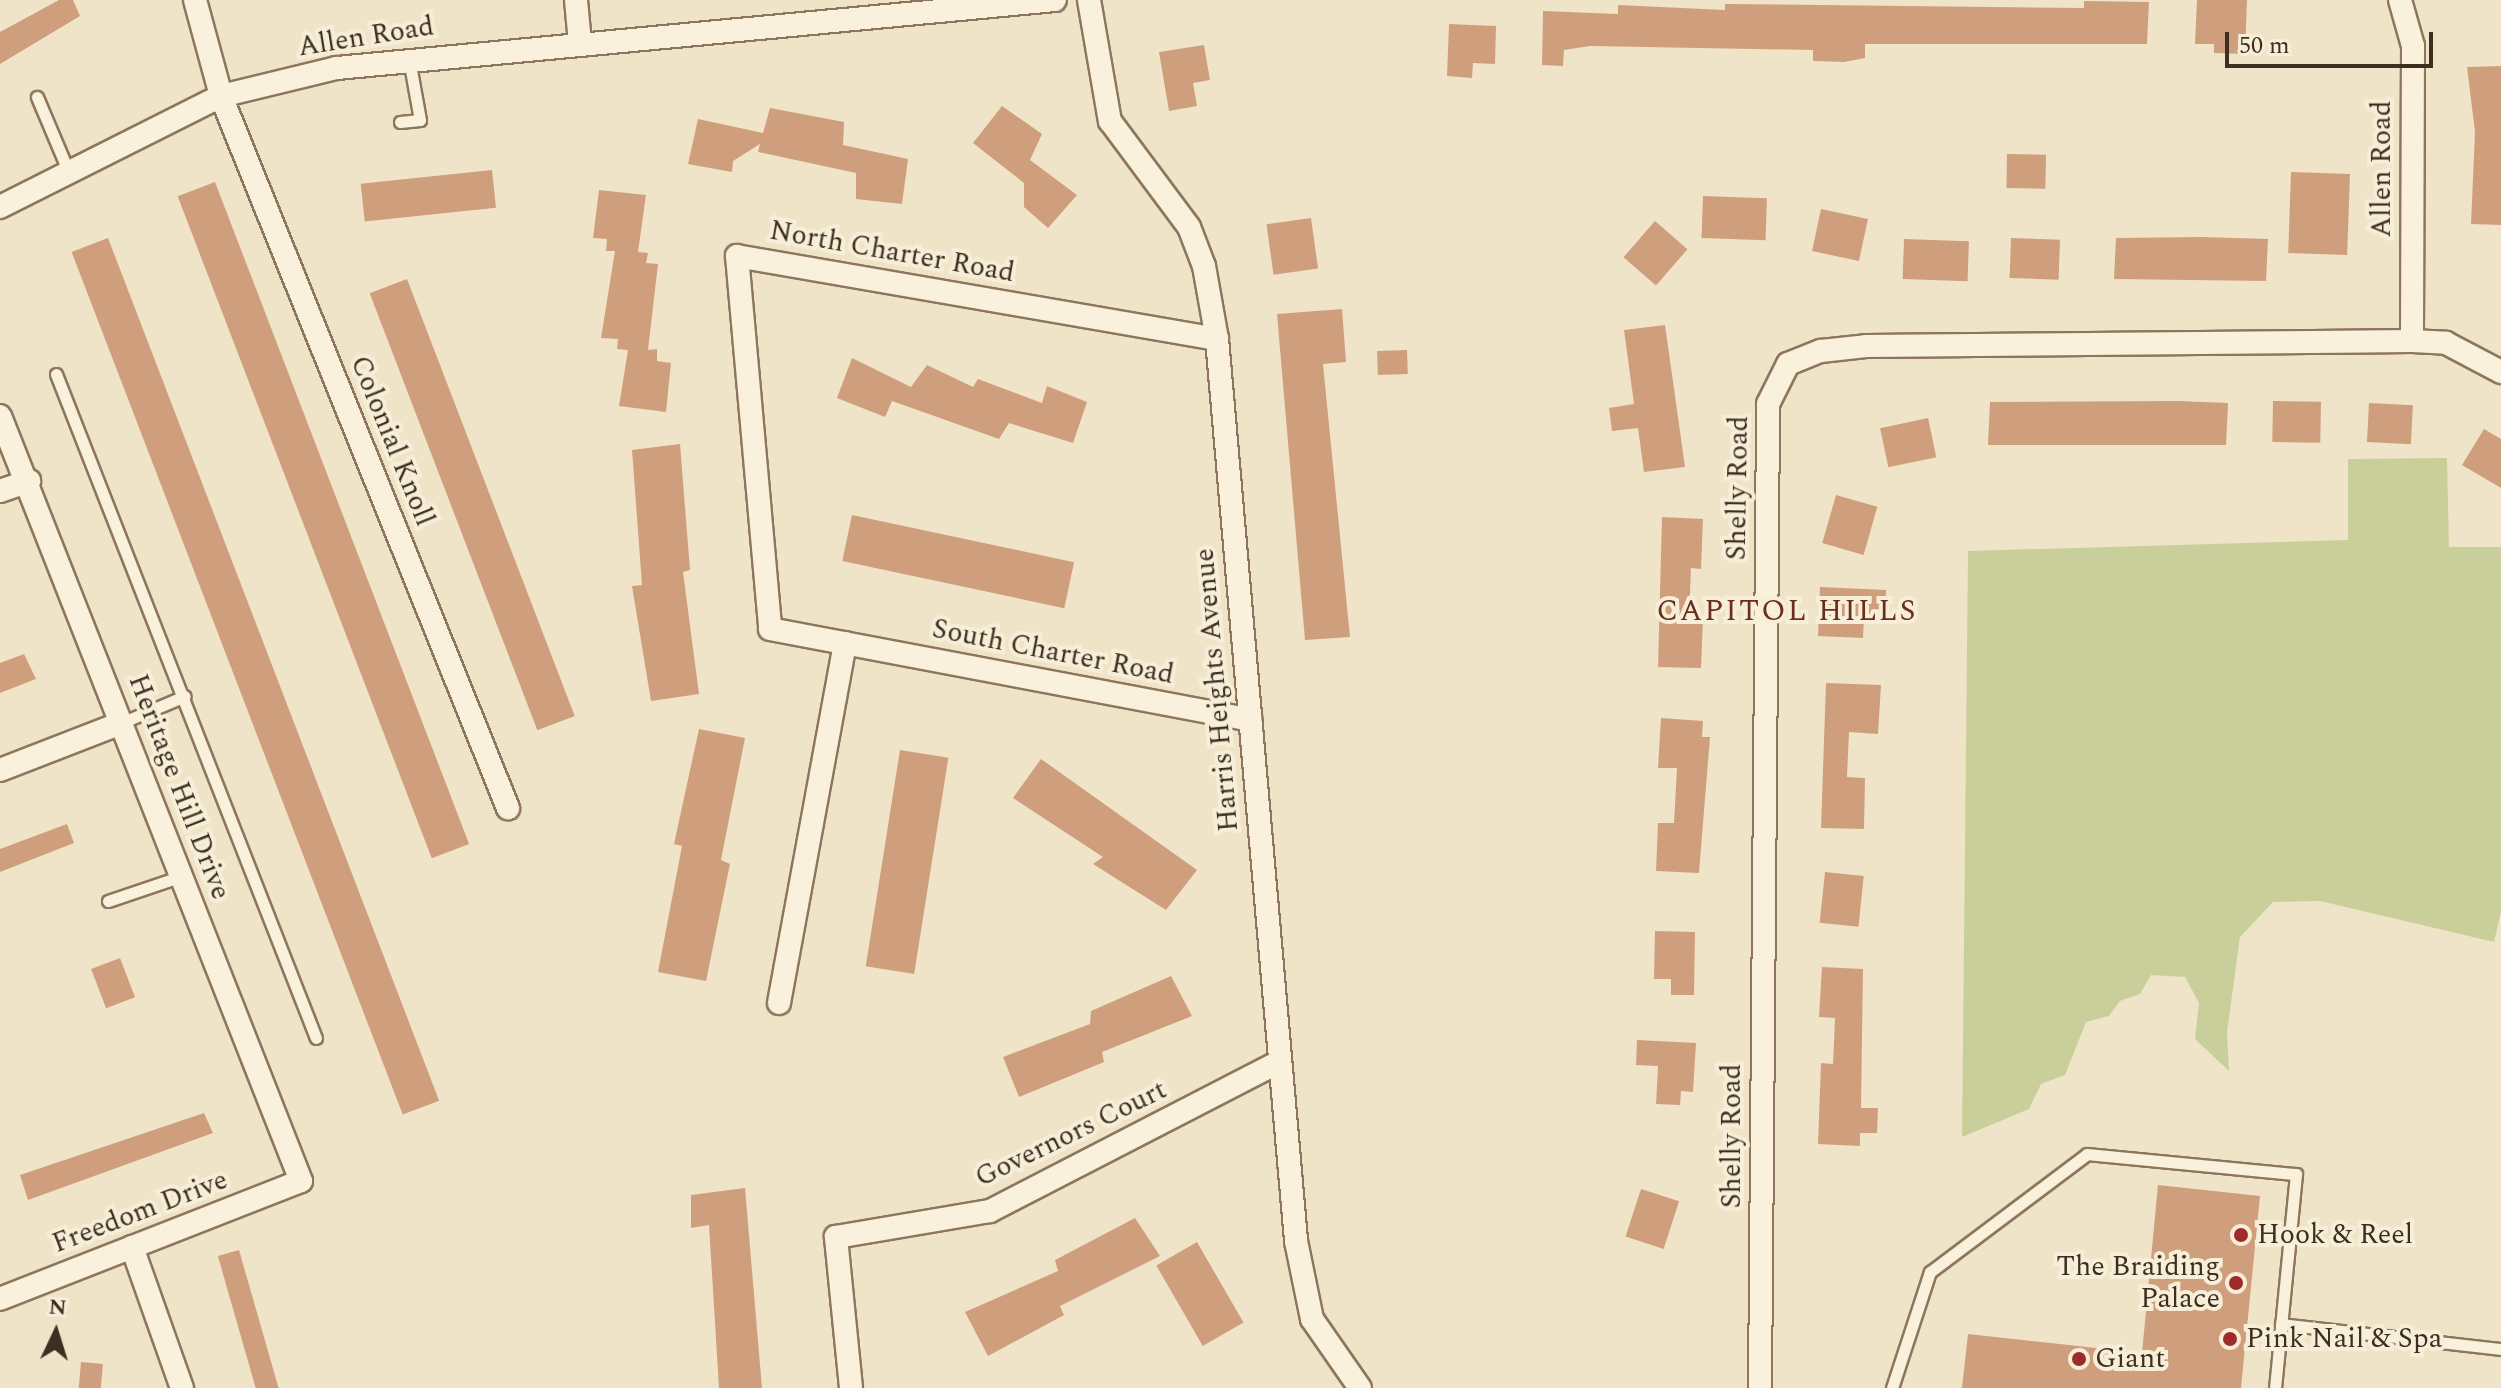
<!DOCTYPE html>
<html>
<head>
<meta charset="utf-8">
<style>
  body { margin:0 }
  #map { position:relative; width:2501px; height:1388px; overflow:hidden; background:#f0e4c8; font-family:Spectral,serif }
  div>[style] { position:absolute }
  .green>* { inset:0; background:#c9cf9b }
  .building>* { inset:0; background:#cf9f7d; transform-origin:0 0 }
  .roads { filter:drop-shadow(2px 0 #8d765c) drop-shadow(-2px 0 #8d765c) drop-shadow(0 2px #8d765c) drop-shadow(0 -2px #8d765c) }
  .service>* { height:11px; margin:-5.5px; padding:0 5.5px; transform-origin:5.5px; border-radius:5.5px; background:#faf1dc }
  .minor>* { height:22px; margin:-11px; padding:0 11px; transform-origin:11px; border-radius:11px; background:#faf1dc }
  .dots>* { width:22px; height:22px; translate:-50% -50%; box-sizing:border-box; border:4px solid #f7eed8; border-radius:50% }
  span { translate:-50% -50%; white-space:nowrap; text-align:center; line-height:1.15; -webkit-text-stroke:8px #f7eed8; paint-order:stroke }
  .street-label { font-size:28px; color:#3d2e20 }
  .poi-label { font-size:28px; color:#3d2e20 }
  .left { translate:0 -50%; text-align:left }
  .right { translate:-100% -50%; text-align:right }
  .neighbourhood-label { font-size:30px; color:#6b2e1e; letter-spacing:2px }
  .north { position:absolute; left:16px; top:1292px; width:80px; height:80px; -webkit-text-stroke:6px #f7eed8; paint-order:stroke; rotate:4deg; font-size:22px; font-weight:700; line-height:32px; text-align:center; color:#3d2e20 }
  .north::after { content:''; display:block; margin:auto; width:28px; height:36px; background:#3d2e20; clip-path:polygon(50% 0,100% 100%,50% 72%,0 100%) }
  .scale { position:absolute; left:2225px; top:32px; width:208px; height:36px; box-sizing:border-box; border:4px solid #3d2e20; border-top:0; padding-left:10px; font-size:24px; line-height:28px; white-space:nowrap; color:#3d2e20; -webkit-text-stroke:6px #f7eed8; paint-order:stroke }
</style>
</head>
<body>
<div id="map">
  <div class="green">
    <div style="clip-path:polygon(2447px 458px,2449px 547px,2501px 547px,2501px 911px,2494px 942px,2320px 901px,2273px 902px,2240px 937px,2227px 1032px,2229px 1071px,2195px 1039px,2199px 1003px,2185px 977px,2151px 975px,2140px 994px,2120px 1001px,2109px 1016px,2086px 1022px,2065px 1075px,2041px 1084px,2029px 1109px,1962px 1137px,1968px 551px,2348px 540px,2348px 459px)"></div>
  </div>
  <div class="building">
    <div style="clip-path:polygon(59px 0,73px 0,80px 16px,0 64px,0 32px)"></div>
    <div style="clip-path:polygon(2197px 0,2247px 0,2245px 54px,2214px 53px,2214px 44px,2195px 44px)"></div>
    <div style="clip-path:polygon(2084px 1px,2149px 2px,2147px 44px,1865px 44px,1865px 58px,1844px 62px,1813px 61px,1813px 50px,1590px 46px,1564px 50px,1563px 66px,1542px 65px,1543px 11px,1618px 14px,1618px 5px,1725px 10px,1725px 4px,2084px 8px)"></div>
    <div style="clip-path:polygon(1449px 24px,1496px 26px,1495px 64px,1473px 63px,1472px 78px,1447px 76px)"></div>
    <div style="clip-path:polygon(1204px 45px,1210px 80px,1193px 83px,1197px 106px,1169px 111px,1159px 52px)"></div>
    <div style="clip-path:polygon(2501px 66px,2501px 225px,2471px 224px,2475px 132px,2467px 67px)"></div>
    <div style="clip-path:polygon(1002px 106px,1042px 134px,1030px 160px,1077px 195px,1048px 228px,1024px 207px,1024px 183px,973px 143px)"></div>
    <div style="clip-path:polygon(770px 108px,844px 122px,843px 145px,908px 159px,902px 204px,856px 199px,856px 173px,758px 152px,760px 144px,733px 161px,732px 172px,688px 164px,698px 119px,763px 133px)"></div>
    <div style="left:2007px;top:154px;width:39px;height:34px;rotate:1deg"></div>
    <div style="left:492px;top:170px;width:38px;height:132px;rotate:84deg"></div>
    <div style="left:2291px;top:172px;width:59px;height:81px;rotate:2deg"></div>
    <div style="left:215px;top:182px;width:709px;height:40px;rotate:69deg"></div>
    <div style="clip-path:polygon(599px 190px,646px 195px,638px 252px,648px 253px,646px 263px,658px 264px,648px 350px,657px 349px,657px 361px,671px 363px,666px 412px,619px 406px,628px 350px,617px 349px,618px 339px,601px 338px,615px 251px,606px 251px,607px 239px,593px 238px)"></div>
    <div style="left:1703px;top:196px;width:64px;height:42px;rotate:2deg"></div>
    <div style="left:1821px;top:209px;width:48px;height:43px;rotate:12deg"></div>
    <div style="left:1311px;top:218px;width:51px;height:45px;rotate:82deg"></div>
    <div style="left:1655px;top:221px;width:43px;height:48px;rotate:41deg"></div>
    <div style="clip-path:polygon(2203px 237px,2268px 239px,2266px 281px,2114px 279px,2116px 238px)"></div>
    <div style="left:108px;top:238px;width:924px;height:39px;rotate:69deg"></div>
    <div style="left:2011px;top:238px;width:49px;height:40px;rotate:2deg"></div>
    <div style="left:1904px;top:239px;width:65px;height:40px;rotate:2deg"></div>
    <div style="left:407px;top:279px;width:468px;height:40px;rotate:69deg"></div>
    <div style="clip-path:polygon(1342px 309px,1346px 362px,1323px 364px,1350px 637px,1305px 640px,1277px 314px)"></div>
    <div style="clip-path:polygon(1665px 325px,1685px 467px,1644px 472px,1638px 428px,1612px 431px,1609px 408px,1634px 404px,1624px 330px)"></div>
    <div style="left:1407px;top:350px;width:24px;height:30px;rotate:88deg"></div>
    <div style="clip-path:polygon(852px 358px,911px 387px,927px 365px,973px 387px,978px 379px,1042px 403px,1047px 386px,1087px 402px,1073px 443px,1009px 423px,999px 439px,892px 401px,885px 417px,837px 398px)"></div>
    <div style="clip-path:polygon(2178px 401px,2228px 403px,2226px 445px,1988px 445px,1990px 402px)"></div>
    <div style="left:2273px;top:401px;width:48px;height:41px;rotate:1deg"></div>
    <div style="left:2369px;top:403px;width:44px;height:39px;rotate:3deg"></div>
    <div style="left:1928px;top:418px;width:40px;height:49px;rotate:78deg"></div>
    <div style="clip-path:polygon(2484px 429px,2501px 439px,2501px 488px,2462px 465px)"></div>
    <div style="clip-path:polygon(680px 444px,690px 570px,683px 572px,699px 694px,651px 701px,632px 586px,642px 585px,632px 450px)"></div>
    <div style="left:1836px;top:495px;width:43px;height:50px;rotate:16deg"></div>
    <div style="left:852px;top:515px;width:227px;height:47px;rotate:12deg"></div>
    <div style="clip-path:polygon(1662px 517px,1703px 519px,1701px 569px,1691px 568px,1689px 618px,1703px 619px,1701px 668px,1658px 667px)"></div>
    <div style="clip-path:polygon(1820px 587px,1886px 590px,1885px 619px,1864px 619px,1863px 638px,1818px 636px)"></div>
    <div style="clip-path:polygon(24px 654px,36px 679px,0 693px,0 663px)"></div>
    <div style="clip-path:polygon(1826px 683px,1881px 685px,1878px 734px,1849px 732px,1847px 777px,1865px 778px,1864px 829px,1821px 828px)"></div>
    <div style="clip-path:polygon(1661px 718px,1703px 721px,1702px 737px,1710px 737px,1699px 873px,1656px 871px,1658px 823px,1674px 823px,1677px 768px,1658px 768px)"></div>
    <div style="clip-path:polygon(699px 729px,745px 738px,721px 860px,730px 864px,706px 981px,658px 972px,682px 846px,674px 844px)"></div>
    <div style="left:900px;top:750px;width:49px;height:219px;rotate:9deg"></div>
    <div style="clip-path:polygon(1041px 759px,1197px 870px,1166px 910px,1093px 864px,1103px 857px,1013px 798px)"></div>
    <div style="clip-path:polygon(67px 824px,74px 843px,0 872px,0 849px)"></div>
    <div style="left:1825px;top:872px;width:39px;height:51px;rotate:6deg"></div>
    <div style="clip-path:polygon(1655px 931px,1695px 932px,1694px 995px,1671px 995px,1671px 979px,1654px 979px)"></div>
    <div style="left:120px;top:958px;width:42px;height:31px;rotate:69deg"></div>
    <div style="clip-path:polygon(1822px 967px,1863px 969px,1861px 1108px,1878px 1108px,1877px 1133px,1860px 1133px,1860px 1146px,1818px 1144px,1821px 1063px,1833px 1064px,1835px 1018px,1819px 1017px)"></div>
    <div style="clip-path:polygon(1171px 976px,1192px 1016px,1102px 1052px,1104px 1062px,1019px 1097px,1003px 1057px,1090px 1024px,1091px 1011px)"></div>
    <div style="clip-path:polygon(1637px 1040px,1696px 1043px,1693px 1092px,1681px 1091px,1680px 1105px,1656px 1104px,1658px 1066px,1636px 1065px)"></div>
    <div style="clip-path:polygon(204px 1113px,213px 1133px,28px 1200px,20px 1175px)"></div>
    <div style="clip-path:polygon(2158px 1185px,2260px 1196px,2241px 1388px,1962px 1388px,1968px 1334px,2142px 1353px)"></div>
    <div style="clip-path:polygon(745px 1188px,762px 1388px,719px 1388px,709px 1225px,691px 1228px,691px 1195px)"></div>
    <div style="left:1641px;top:1189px;width:40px;height:50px;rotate:18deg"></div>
    <div style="clip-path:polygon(1135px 1218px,1160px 1256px,1060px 1306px,1064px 1315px,988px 1356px,965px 1312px,1058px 1271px,1055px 1260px)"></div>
    <div style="left:1197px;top:1242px;width:93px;height:47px;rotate:60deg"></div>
    <div style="left:239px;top:1250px;width:144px;height:22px;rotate:74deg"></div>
    <div style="left:81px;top:1362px;width:22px;height:26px;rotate:5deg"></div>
  </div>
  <div class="roads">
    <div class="service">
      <div style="left:37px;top:97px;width:77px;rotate:67.1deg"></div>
      <div style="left:400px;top:122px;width:20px;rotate:-6deg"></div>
      <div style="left:420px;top:120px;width:62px;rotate:-100.2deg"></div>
      <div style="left:56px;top:374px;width:713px;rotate:68.62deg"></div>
      <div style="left:121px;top:723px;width:69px;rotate:-22.9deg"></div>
      <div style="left:108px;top:901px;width:78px;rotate:-18.7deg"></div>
      <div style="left:2281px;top:1324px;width:221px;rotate:6.5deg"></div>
      <div style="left:1892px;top:1388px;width:122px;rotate:-71.9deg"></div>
      <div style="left:1930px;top:1272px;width:196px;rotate:-36.9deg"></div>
      <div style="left:2087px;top:1154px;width:210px;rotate:5.5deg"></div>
      <div style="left:2296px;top:1174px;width:215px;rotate:95.6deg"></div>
    </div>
    <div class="minor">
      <div style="left:195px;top:0;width:99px;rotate:74.8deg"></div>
      <div style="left:221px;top:96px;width:768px;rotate:68.05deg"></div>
      <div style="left:576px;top:0;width:43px;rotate:84.7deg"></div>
      <div style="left:1089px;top:0;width:123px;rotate:80.2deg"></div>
      <div style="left:1110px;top:121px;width:132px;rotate:53.3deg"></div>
      <div style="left:1189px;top:227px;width:42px;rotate:69deg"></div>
      <div style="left:1204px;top:266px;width:74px;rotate:79.9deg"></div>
      <div style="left:1217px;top:339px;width:905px;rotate:84.99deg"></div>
      <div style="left:1296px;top:1241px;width:80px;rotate:78.4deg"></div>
      <div style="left:1312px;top:1319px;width:84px;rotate:55.2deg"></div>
      <div style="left:2400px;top:0;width:48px;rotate:74.2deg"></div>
      <div style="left:2413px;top:46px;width:295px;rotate:90.2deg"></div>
      <div style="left:0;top:207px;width:247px;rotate:-26.7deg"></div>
      <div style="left:221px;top:96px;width:119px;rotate:-13.6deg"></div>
      <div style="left:337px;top:68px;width:721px;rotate:-5.41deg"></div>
      <div style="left:1217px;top:339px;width:487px;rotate:-170.2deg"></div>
      <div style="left:737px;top:256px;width:374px;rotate:84.9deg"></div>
      <div style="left:770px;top:629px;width:489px;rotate:10.7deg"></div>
      <div style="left:0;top:416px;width:822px;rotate:68.52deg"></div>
      <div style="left:301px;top:1181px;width:323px;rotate:158.6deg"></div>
      <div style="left:0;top:491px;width:31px;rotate:-19deg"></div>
      <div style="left:0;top:770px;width:130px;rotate:-21.2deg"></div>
      <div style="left:779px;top:1003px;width:366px;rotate:-79.6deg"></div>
      <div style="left:132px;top:1247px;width:150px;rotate:70.5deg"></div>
      <div style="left:851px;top:1388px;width:152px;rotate:-95.7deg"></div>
      <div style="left:836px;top:1237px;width:156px;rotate:-9.6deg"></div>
      <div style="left:990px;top:1211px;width:326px;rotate:-27.3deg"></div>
      <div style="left:1760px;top:1388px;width:984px;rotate:-89.53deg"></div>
      <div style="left:1768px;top:404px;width:45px;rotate:-63.4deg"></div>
      <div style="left:1788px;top:364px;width:35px;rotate:-22deg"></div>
      <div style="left:1821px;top:351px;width:45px;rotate:-6.3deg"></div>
      <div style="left:1866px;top:346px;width:546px;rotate:-0.52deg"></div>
      <div style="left:2412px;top:341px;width:34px;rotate:3deg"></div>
      <div style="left:2446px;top:343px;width:62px;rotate:27.8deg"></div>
    </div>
  </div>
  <div class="dots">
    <div style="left:2241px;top:1235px;background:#9e2a2b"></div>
    <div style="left:2236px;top:1283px;background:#9e2a2b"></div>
    <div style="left:2230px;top:1339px;background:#9e2a2b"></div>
    <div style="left:2079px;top:1359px;background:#9e2a2b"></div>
  </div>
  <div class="street-label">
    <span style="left:366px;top:37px;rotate:-9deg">Allen Road</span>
    <span style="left:2382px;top:169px;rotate:-90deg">Allen Road</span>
    <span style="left:892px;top:252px;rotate:10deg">North Charter Road</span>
    <span style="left:392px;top:441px;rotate:68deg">Colonial Knoll</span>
    <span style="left:1738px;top:488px;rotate:-89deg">Shelly Road</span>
    <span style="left:1053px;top:652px;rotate:11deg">South Charter Road</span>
    <span style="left:1217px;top:690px;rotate:-95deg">Harris Heights Avenue</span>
    <span style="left:179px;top:787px;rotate:69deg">Heritage Hill Drive</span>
    <span style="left:1071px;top:1134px;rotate:-26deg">Governors Court</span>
    <span style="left:1732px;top:1136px;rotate:-90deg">Shelly Road</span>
    <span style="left:140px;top:1212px;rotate:-21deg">Freedom Drive</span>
  </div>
  <div class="poi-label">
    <span class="left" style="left:2257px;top:1235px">Hook &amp; Reel</span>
    <span class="right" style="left:2220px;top:1283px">The Braiding<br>Palace</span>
    <span class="left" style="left:2246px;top:1339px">Pink Nail &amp; Spa</span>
    <span class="left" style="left:2095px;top:1359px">Giant</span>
  </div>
  <div class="neighbourhood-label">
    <span style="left:1787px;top:611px">CAPITOL HILLS</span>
  </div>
  <div class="north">N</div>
  <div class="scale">50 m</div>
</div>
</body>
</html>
